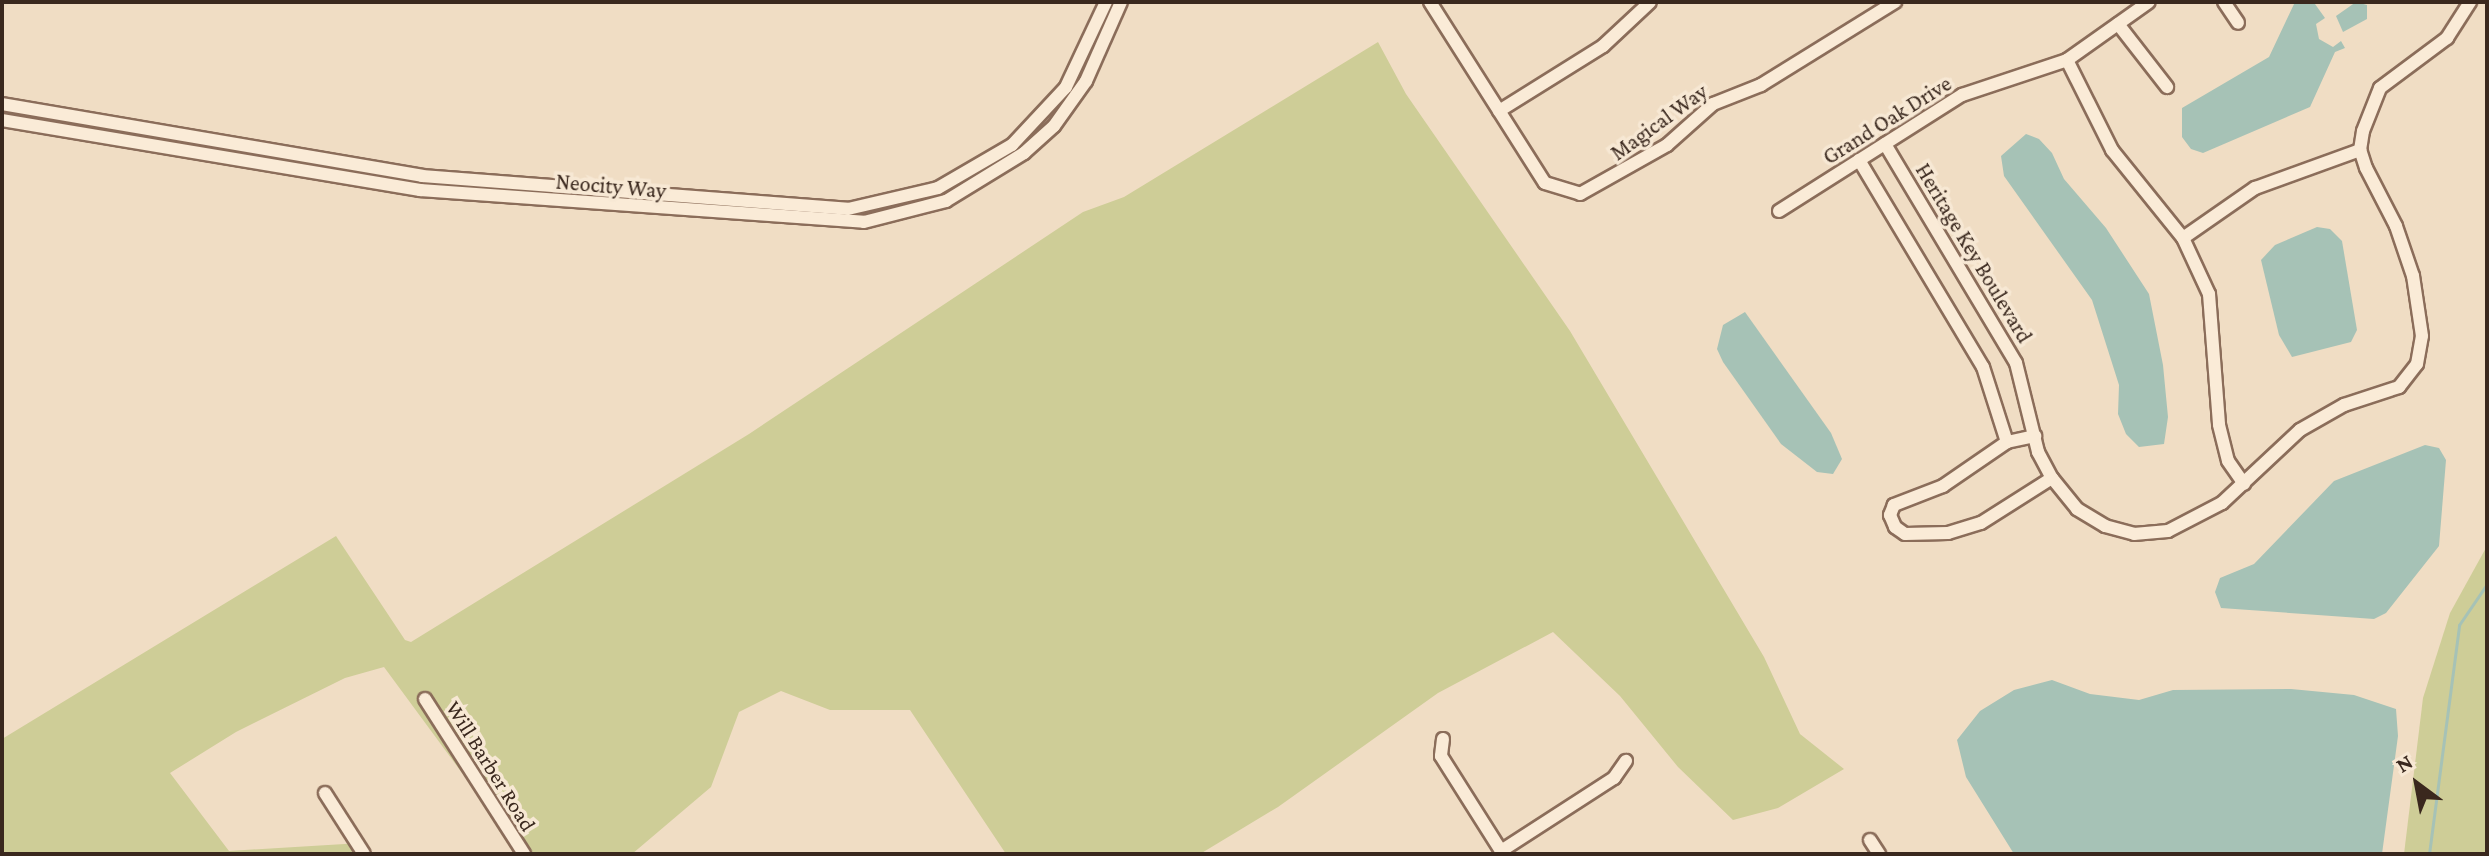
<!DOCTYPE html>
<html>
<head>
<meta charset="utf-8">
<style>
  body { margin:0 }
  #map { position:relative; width:2489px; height:856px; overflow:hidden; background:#f0ddc4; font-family:"Crimson Pro",serif }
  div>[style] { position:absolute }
  .green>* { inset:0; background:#cecd97 }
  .water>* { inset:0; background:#a6c2b6 }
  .stream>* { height:3px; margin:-1.5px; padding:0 1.5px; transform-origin:1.5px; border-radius:1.5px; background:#a6c2b6 }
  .roads { filter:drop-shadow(2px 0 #8b6d5a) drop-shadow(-2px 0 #8b6d5a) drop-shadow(0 2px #8b6d5a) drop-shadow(0 -2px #8b6d5a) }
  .minor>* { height:12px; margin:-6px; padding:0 6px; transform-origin:6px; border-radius:6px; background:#faebd7 }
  span { translate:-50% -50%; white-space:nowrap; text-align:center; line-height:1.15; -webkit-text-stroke:7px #f7e8d4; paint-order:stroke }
  .street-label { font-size:22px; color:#3a281e }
  .frame { position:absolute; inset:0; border:4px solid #3a281e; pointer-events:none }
  .north { position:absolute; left:2377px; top:744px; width:80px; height:80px; -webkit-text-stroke:6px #f7e8d4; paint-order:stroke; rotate:328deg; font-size:22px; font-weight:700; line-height:32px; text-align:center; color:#3a281e }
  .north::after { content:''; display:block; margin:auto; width:28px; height:36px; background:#3a281e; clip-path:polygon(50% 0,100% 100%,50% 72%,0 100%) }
</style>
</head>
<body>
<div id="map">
  <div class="green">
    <div style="clip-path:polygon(1378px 42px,1406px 94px,1570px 331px,1764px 657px,1800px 734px,1844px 769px,1778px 808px,1733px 820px,1678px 767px,1620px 696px,1553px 632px,1438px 693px,1278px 807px,1200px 854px,1006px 854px,910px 710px,830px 710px,781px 691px,739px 712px,711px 787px,632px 854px,514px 854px,465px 777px,384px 667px,345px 678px,236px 732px,170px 773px,229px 851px,361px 843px,368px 854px,2px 854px,2px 739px,336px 536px,405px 640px,411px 642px,749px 434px,1083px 212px,1124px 197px)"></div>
    <div style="clip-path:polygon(2487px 546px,2487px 854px,2404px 854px,2423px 698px,2450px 613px)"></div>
  </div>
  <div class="water">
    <div style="clip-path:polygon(2295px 2px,2315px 4px,2325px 18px,2316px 24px,2319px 39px,2333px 47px,2341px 41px,2345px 48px,2335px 52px,2310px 107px,2203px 153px,2191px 149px,2182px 137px,2182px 108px,2269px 57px)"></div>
    <div style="clip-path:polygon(2356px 2px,2367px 5px,2367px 19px,2343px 32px,2336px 16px)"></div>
    <div style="clip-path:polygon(2026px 134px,2039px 139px,2052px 153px,2064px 179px,2106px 228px,2149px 294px,2163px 365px,2168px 417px,2164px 444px,2139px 447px,2126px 434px,2118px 414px,2119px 385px,2092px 300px,2004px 176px,2001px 156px)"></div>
    <div style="clip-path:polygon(2317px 227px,2330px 229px,2342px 241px,2357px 330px,2351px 342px,2292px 357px,2279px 335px,2261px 260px,2275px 245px)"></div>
    <div style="clip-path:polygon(1745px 312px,1831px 433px,1842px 459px,1833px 474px,1817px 472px,1781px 444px,1723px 362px,1717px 349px,1723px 325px)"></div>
    <div style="clip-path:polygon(2425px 445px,2439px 448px,2446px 460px,2439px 546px,2386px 613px,2374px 619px,2221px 608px,2215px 592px,2220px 578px,2254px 564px,2334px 481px)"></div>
    <div style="clip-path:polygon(2052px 680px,2090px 694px,2139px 700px,2173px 690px,2291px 689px,2354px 695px,2396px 709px,2398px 736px,2382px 854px,2014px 854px,1966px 777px,1957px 740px,1980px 711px,2014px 690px)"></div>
  </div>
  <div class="stream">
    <div style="left:2429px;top:854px;width:231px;rotate:-82.5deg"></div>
    <div style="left:2459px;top:625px;width:50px;rotate:-55.7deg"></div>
  </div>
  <div class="roads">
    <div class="minor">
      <div style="left:1430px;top:2px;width:214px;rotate:57.6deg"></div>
      <div style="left:1545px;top:183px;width:37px;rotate:17deg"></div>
      <div style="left:1580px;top:194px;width:100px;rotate:-29.4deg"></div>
      <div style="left:1667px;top:145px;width:62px;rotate:-41.7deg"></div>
      <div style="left:1713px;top:104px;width:52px;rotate:-21.6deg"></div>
      <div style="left:1761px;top:85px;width:158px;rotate:-31.8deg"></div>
      <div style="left:2224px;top:2px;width:25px;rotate:56deg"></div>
      <div style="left:2118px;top:24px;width:80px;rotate:52.1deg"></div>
      <div style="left:2067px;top:60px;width:101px;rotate:63.4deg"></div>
      <div style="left:2112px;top:150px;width:113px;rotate:51.1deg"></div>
      <div style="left:2183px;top:238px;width:62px;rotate:65.1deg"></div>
      <div style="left:2209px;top:294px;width:131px;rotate:85.6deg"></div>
      <div style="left:2219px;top:425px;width:37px;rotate:76deg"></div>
      <div style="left:2228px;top:461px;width:28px;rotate:55deg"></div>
      <div style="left:2px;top:104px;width:426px;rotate:9.7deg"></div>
      <div style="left:422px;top:176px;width:427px;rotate:4.4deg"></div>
      <div style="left:848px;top:209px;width:92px;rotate:-13.1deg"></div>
      <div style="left:938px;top:188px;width:86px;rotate:-30.2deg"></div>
      <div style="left:1012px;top:145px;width:79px;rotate:-47deg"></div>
      <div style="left:1066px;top:87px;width:94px;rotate:-64.8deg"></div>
      <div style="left:1499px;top:111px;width:123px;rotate:-32deg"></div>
      <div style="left:1603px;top:46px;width:64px;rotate:-43.1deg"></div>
      <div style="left:2px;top:120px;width:424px;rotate:9.5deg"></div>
      <div style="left:420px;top:190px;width:445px;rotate:4.1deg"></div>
      <div style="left:864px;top:222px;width:85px;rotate:-14.4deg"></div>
      <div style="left:946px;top:201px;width:92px;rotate:-31.6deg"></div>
      <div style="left:1024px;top:153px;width:40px;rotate:-42deg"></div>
      <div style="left:1054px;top:126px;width:55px;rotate:-54.6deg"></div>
      <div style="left:1086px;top:81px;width:86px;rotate:-66.1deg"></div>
      <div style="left:1885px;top:144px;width:255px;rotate:59.1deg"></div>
      <div style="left:2016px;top:363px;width:92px;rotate:76.1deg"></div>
      <div style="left:2038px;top:452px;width:30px;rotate:62deg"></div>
      <div style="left:2052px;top:478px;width:40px;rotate:51deg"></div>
      <div style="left:2077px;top:509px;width:33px;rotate:31deg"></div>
      <div style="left:2105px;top:526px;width:30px;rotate:15deg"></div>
      <div style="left:2134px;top:534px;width:34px;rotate:-5deg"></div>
      <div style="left:2168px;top:531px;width:61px;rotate:-27.4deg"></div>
      <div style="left:2222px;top:503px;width:107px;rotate:-43.1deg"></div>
      <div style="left:2300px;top:430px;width:51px;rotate:-29.6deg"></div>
      <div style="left:2344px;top:405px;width:58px;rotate:-18.1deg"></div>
      <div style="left:2399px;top:387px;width:29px;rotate:-52deg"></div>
      <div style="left:2417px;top:364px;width:28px;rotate:-80deg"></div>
      <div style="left:2422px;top:336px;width:61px;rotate:-98.5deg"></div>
      <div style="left:2413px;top:276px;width:53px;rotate:-108.8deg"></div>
      <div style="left:2396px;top:226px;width:65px;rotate:-117.3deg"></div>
      <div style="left:2366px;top:168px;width:19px;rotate:-108deg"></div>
      <div style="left:2360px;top:150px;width:19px;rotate:-81deg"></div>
      <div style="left:2363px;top:131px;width:46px;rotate:-68.4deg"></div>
      <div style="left:2380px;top:88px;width:84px;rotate:-36.7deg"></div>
      <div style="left:2447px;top:38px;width:43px;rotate:-57.4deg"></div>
      <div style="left:1859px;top:160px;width:241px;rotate:59.1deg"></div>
      <div style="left:1983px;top:367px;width:79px;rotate:72.3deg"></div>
      <div style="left:2007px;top:442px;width:29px;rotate:-12deg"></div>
      <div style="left:1779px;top:211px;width:217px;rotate:-32.4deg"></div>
      <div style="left:1962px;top:95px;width:111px;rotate:-18.4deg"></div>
      <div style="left:2067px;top:60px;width:100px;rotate:-35.3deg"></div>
      <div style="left:2183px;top:238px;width:88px;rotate:-34.8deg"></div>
      <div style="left:2255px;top:188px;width:112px;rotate:-19.9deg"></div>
      <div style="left:2007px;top:442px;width:78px;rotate:145.5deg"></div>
      <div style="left:1943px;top:486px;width:53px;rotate:158.8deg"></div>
      <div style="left:1894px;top:505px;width:11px;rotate:112deg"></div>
      <div style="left:1890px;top:515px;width:13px;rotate:67deg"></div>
      <div style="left:1895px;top:527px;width:12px;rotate:35deg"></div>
      <div style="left:1905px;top:534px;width:43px;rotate:-1.3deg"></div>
      <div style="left:1948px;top:533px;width:34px;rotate:-17deg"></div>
      <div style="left:1981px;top:523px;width:84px;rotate:-32.4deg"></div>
      <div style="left:425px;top:699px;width:184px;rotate:57.4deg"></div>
      <div style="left:1443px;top:739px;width:17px;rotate:97deg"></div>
      <div style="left:1441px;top:756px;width:116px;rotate:57.7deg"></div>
      <div style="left:325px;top:793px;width:72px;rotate:57.4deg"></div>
      <div style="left:1870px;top:840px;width:17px;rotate:57deg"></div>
      <div style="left:1501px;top:851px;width:135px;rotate:-32.9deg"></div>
      <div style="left:1614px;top:778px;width:21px;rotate:-55deg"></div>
    </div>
  </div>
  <div class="street-label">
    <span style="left:1887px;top:120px;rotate:-32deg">Grand Oak Drive</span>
    <span style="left:1659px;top:122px;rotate:-36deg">Magical Way</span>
    <span style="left:611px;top:186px;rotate:5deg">Neocity Way</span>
    <span style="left:1974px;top:253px;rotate:59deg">Heritage Key Boulevard</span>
    <span style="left:491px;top:766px;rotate:58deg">Will Barber Road</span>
  </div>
  <div class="frame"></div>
  <div class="north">N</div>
</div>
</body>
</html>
